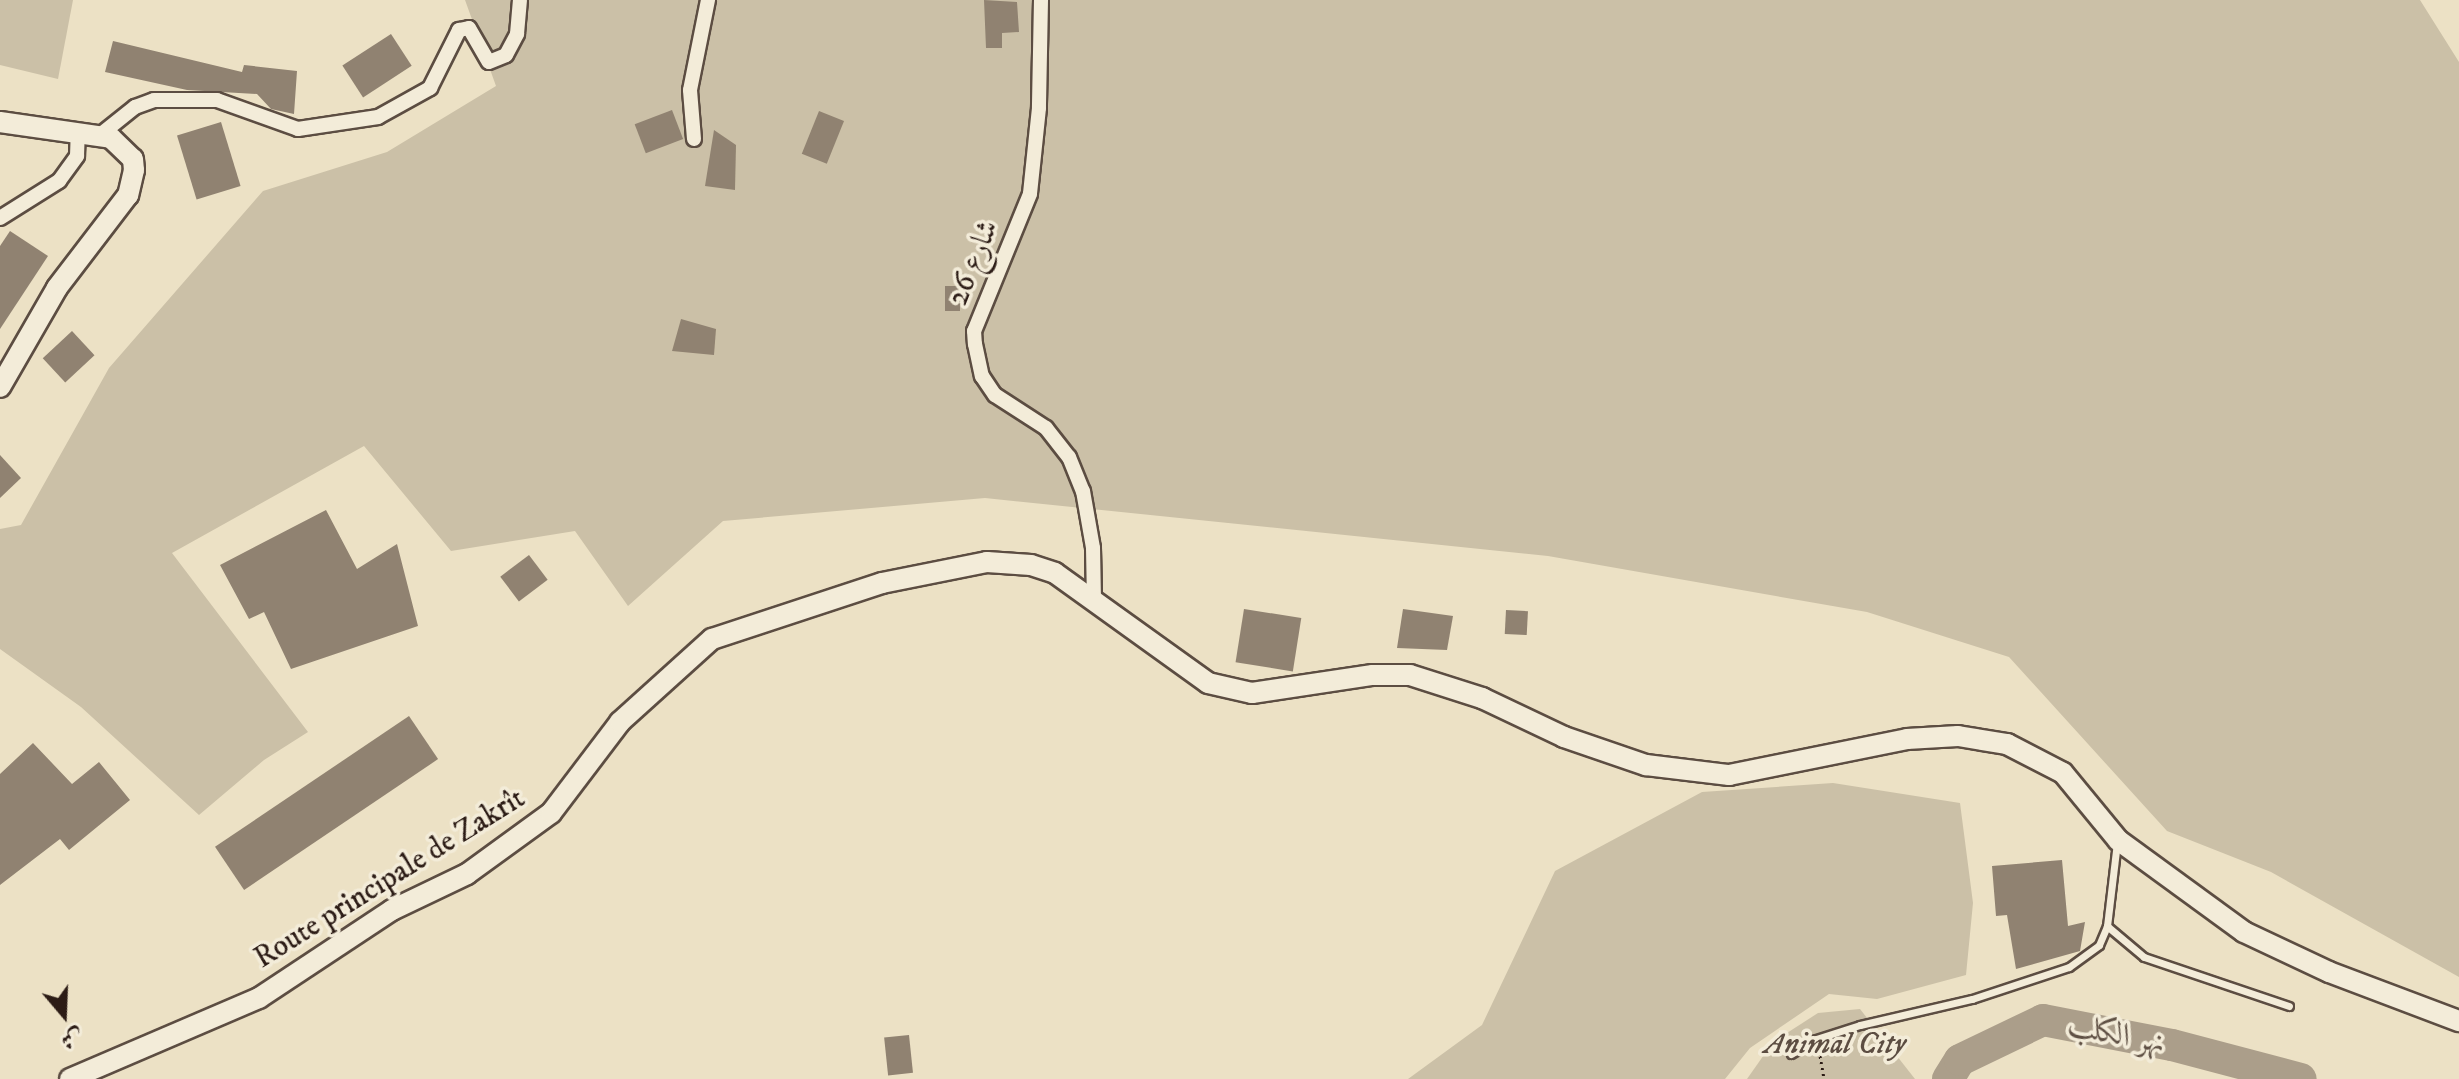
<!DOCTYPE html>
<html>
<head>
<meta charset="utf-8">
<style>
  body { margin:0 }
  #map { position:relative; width:2459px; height:1079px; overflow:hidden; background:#ece1c5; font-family:"IM FELL DW Pica",Amiri,serif }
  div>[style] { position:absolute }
  .green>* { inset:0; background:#cbc0a7 }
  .river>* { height:32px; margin:-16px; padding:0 16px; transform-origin:16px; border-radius:16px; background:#ab9e8a }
  .building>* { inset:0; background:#908271; transform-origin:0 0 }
  .path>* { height:3px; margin-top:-1.5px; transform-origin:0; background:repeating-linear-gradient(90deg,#2c1c16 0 2px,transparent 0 6px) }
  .roads { filter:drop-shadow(2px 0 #5c4d42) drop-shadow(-2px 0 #5c4d42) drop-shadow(0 2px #5c4d42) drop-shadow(0 -2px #5c4d42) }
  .lane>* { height:7px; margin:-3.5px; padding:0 3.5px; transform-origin:3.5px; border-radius:3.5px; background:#f3ecd9 }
  .street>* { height:14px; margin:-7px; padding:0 7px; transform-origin:7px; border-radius:7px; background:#f3ecd9 }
  .secondary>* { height:20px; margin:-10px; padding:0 10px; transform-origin:10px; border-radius:10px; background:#f3ecd9 }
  span { translate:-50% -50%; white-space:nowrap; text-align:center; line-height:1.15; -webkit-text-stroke:7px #f3ecd9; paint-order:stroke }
  .street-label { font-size:30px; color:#2c1c16 }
  .park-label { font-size:30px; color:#5c4d42; font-style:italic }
  .water-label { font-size:32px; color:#5f5044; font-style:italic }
  .north { position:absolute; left:24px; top:975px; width:80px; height:80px; -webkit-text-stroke:6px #f3ecd9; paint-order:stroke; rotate:161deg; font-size:22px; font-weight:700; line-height:32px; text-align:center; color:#2c1c16 }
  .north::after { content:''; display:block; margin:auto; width:28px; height:36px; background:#2c1c16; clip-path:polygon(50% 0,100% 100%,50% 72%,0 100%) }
</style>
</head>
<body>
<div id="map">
  <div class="green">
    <div style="clip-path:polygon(0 0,73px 0,58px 79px,0 65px)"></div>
    <div style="clip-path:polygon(465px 0,2420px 0,2459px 62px,2459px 977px,2271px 872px,2167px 831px,2009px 657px,1867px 612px,1548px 556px,985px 498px,723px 521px,628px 606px,575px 531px,451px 551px,364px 446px,172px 553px,308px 732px,264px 760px,199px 815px,81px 707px,0 649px,0 529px,21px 525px,109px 368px,263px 191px,387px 152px,496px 86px)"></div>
    <div style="clip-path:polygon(1833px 783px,1960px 803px,1973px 903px,1966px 975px,1877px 999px,1829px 994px,1750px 1048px,1725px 1079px,1408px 1079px,1482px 1025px,1555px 871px,1702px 792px)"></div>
    <div style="clip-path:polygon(1860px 1009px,1915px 1079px,1747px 1079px,1773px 1042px,1818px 1013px)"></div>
  </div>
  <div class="river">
    <div style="left:1948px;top:1079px;width:22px;rotate:-58deg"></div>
    <div style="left:1960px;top:1060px;width:92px;rotate:-25.7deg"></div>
    <div style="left:2043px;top:1020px;width:131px;rotate:11deg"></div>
    <div style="left:2172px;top:1045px;width:133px;rotate:14.8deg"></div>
  </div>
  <div class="building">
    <div style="clip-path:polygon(984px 0,1017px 2px,1019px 32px,1002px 33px,1002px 48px,986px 48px)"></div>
    <div style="left:391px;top:34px;width:38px;height:58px;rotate:57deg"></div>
    <div style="clip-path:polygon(113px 41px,242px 72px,244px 65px,297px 71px,294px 114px,271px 109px,257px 94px,187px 90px,105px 72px)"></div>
    <div style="left:672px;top:110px;width:31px;height:40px;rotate:69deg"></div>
    <div style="left:819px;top:111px;width:27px;height:46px;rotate:22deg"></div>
    <div style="left:221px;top:122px;width:67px;height:46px;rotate:73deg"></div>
    <div style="clip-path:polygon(714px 130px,736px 145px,735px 190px,705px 186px)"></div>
    <div style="clip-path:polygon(10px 231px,48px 256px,0 329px,0 246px)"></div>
    <div style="left:945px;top:286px;width:15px;height:25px"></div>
    <div style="clip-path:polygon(681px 319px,716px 329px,714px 355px,672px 351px)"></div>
    <div style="left:72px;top:331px;width:33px;height:40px;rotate:47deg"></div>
    <div style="clip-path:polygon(0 455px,21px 478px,0 498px)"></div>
    <div style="clip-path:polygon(326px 510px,357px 569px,397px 544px,418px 626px,291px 669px,264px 612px,249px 619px,220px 565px)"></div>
    <div style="left:529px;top:555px;width:31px;height:36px;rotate:53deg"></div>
    <div style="left:1244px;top:609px;width:58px;height:54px;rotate:9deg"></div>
    <div style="clip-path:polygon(1403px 609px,1453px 616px,1447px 650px,1397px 648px)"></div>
    <div style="left:1506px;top:610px;width:22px;height:24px;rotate:3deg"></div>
    <div style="left:409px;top:716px;width:52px;height:234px;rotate:56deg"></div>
    <div style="clip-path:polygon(33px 743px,72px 784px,99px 762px,130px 800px,69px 850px,60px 839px,0 885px,0 774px)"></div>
    <div style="clip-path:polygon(2062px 860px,2068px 926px,2085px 922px,2080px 951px,2016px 969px,2007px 915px,1996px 916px,1992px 866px)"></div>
    <div style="left:909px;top:1035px;width:38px;height:25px;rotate:84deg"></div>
  </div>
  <div class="path">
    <div style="left:1819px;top:1050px;width:29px;rotate:80deg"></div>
  </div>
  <div class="roads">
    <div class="lane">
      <div style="left:2107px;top:926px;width:48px;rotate:40deg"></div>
      <div style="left:2144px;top:957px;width:153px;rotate:18.7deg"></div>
      <div style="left:1791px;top:1054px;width:29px;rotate:-31deg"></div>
      <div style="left:1816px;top:1039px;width:46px;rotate:-17.7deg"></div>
      <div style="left:1860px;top:1025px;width:115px;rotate:-13.1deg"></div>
      <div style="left:1972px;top:999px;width:102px;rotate:-18.3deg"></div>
      <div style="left:2069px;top:967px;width:37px;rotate:-36deg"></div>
      <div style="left:2099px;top:945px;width:21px;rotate:-67deg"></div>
      <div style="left:2107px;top:926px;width:85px;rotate:-83.2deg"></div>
    </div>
    <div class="street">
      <div style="left:1041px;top:0;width:108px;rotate:91.1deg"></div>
      <div style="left:1039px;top:108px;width:86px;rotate:96deg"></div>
      <div style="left:1030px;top:194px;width:148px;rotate:112.2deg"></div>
      <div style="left:974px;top:331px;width:13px;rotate:86deg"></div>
      <div style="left:975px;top:344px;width:33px;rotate:78deg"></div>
      <div style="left:982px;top:376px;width:23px;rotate:56deg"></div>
      <div style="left:995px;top:395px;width:61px;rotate:32.9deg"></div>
      <div style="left:1046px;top:428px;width:37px;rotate:52deg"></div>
      <div style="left:1069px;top:457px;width:37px;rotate:68deg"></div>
      <div style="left:1083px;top:491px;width:58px;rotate:80deg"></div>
      <div style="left:1093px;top:548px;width:51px;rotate:88.9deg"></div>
      <div style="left:100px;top:135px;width:45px;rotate:-38.7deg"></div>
      <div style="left:135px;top:107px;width:20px;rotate:-20deg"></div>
      <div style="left:154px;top:100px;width:63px"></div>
      <div style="left:217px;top:100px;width:86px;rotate:19.7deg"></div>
      <div style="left:298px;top:129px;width:81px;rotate:-8.5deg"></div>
      <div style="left:378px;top:117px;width:60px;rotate:-29.1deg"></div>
      <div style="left:430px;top:88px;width:65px;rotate:-63.4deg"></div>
      <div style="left:459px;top:30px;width:10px;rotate:-11deg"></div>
      <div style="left:469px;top:28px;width:39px;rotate:60deg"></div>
      <div style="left:489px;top:62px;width:18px;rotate:-22deg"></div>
      <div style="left:506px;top:55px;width:24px;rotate:-62deg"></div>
      <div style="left:517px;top:34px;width:34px;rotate:-85deg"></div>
      <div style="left:694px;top:139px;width:49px;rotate:-94.7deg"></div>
      <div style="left:690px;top:90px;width:92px;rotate:-78.7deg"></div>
      <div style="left:0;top:218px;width:70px;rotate:-32.1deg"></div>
      <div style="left:59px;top:181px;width:31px;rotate:-54deg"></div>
      <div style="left:77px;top:156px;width:25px;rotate:-88deg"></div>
    </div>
    <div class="secondary">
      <div style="left:0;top:122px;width:112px;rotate:8.2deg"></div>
      <div style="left:111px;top:138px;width:30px;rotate:44deg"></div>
      <div style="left:133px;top:159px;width:11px;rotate:85deg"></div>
      <div style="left:134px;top:170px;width:26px;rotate:103deg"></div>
      <div style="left:128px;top:195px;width:117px;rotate:127.4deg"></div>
      <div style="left:57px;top:288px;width:114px;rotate:119.9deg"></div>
      <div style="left:70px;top:1079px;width:206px;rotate:-23.2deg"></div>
      <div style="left:259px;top:998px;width:159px;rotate:-33.5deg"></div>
      <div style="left:392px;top:910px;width:83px;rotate:-25.6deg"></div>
      <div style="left:467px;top:874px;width:104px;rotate:-36deg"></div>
      <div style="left:551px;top:813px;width:114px;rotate:-52.8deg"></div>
      <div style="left:620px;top:722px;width:124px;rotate:-42.1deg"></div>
      <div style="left:712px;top:639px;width:179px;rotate:-18.2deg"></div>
      <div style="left:882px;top:583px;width:107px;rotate:-11.3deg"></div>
      <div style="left:987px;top:562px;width:44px;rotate:3.9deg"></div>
      <div style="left:1031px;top:565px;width:25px;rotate:18deg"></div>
      <div style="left:1055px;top:573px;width:188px;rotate:35.7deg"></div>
      <div style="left:1208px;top:683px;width:45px;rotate:12.8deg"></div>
      <div style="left:1252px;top:693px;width:122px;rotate:-8.5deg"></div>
      <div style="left:1373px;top:675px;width:37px"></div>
      <div style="left:1410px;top:675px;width:76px;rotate:17.7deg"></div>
      <div style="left:1482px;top:698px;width:91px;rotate:25.4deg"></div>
      <div style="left:1564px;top:737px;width:87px;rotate:18.9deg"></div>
      <div style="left:1646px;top:765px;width:84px;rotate:6.9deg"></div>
      <div style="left:1729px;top:775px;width:182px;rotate:-11.4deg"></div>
      <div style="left:1907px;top:739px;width:51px;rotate:-3.4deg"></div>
      <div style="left:1958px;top:736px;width:50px;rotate:9.3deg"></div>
      <div style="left:2007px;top:744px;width:63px;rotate:27.4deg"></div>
      <div style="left:2063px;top:773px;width:87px;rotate:50.6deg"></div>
      <div style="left:2118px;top:840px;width:156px;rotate:36.1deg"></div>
      <div style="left:2244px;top:932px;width:94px;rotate:25.2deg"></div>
      <div style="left:2329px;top:972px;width:139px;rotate:20.7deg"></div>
    </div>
  </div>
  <div class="street-label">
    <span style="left:974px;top:263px;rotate:-68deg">شارع 26</span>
    <span style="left:390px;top:879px;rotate:-32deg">Route principale de Zakrît</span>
  </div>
  <div class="park-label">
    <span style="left:1835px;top:1045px">Animal City</span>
  </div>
  <div class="water-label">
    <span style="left:2117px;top:1035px;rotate:11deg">نهر الكلب</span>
  </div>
  <div class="north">ش</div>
</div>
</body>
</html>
